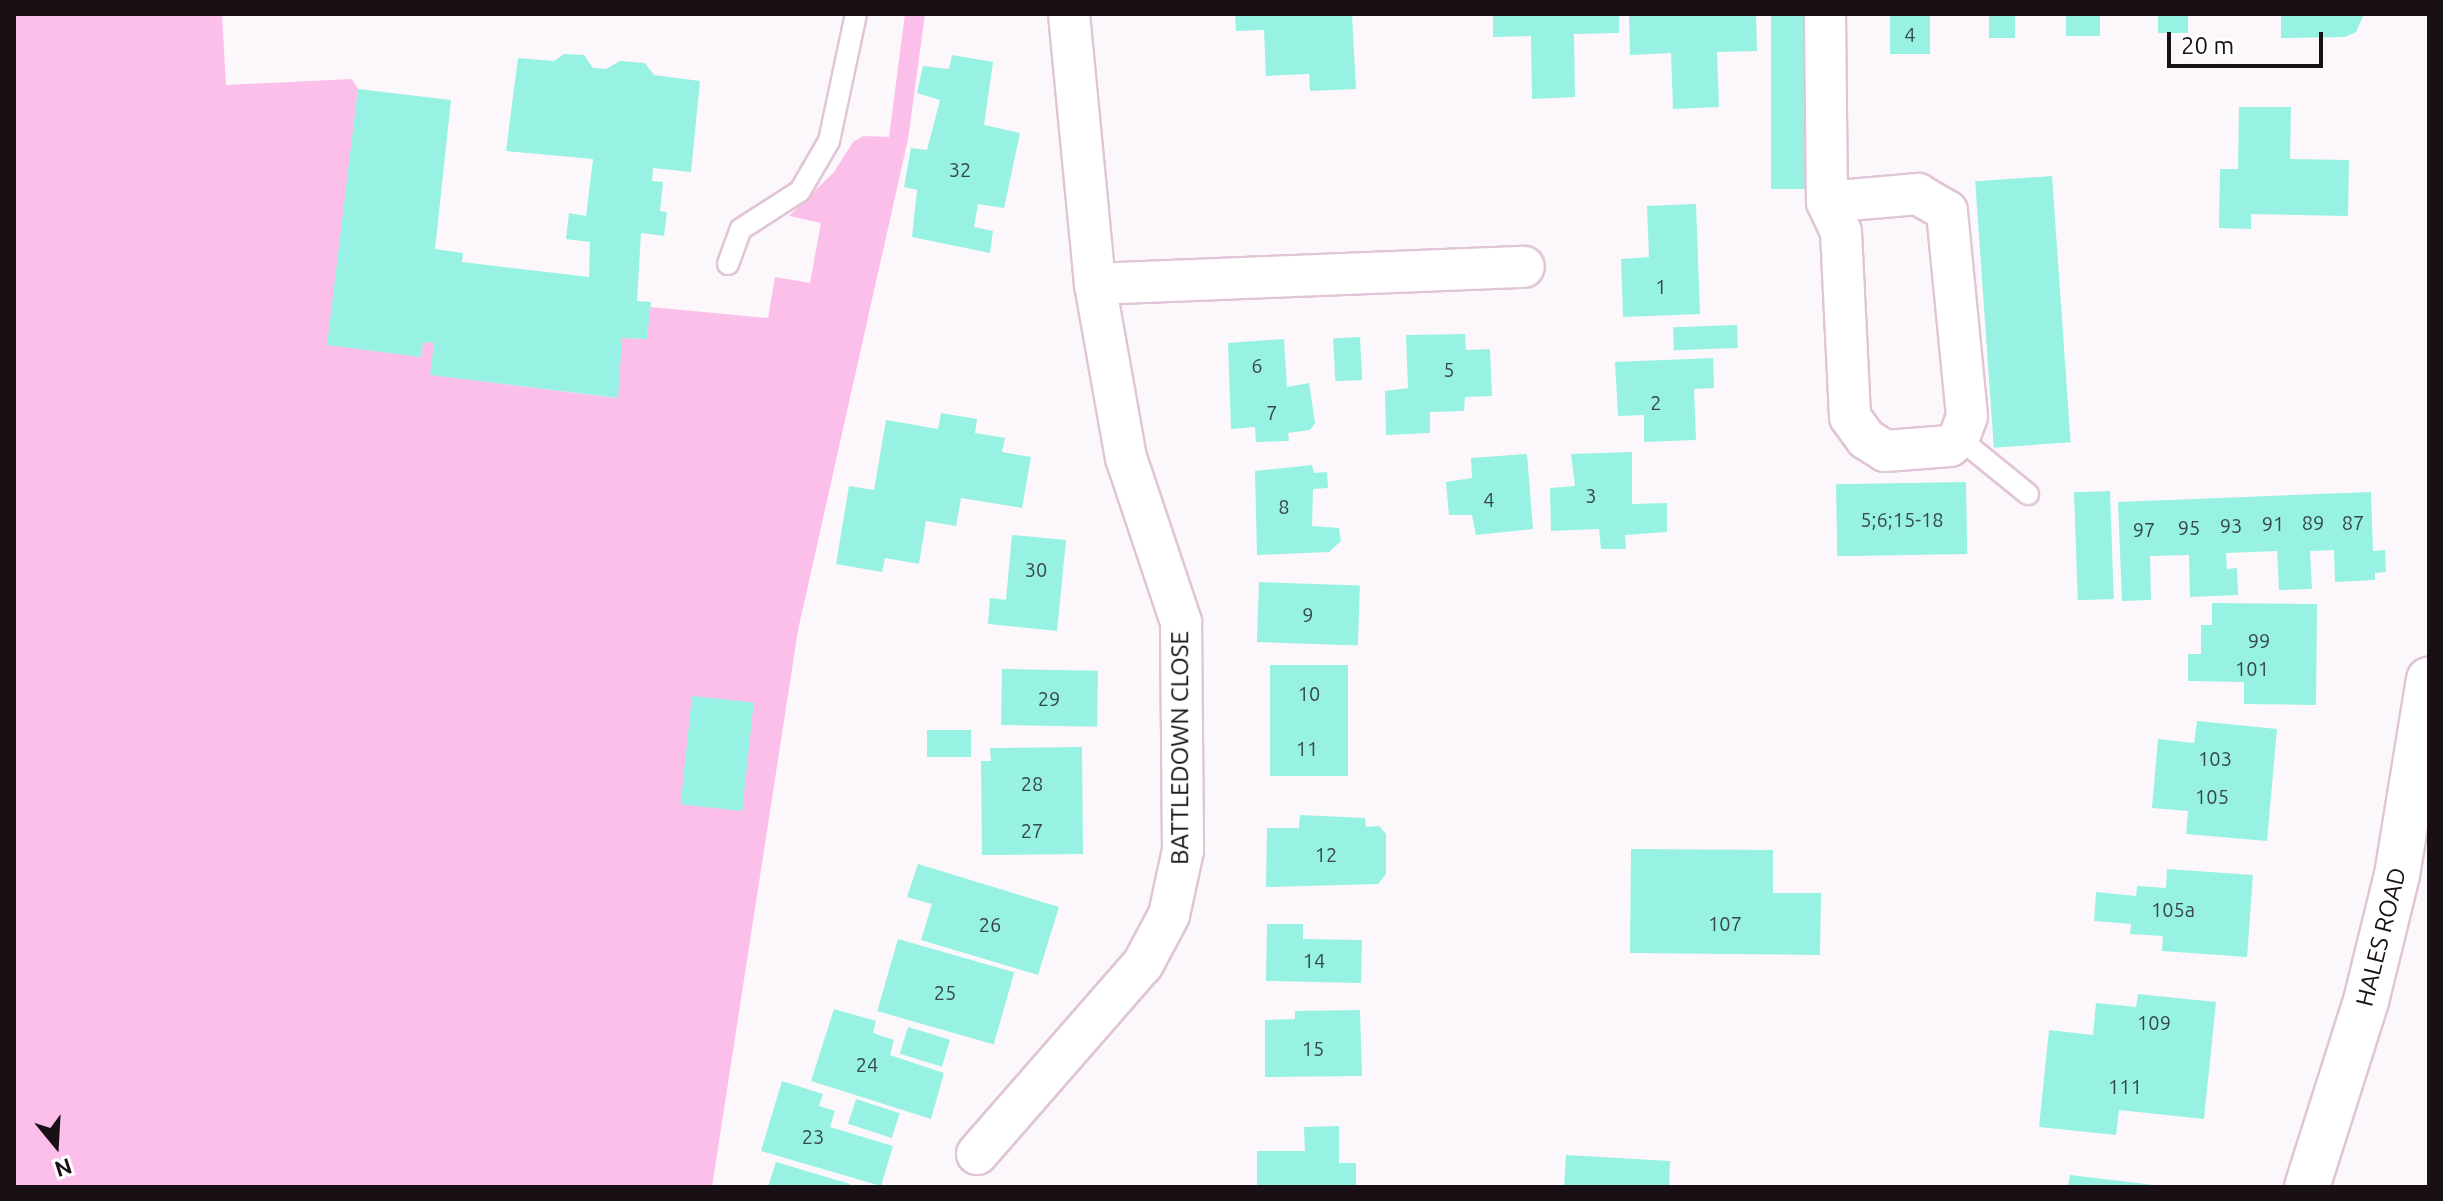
<!DOCTYPE html>
<html>
<head>
<meta charset="utf-8">
<style>
  body { margin:0 }
  #map { position:relative; width:2443px; height:1201px; overflow:hidden; background:#fcf7fa; font-family:Ubuntu,sans-serif }
  div>[style] { position:absolute }
  .green>* { inset:0; background:#fcbfe9 }
  .building>* { inset:0; background:#97f2e3; transform-origin:0 0 }
  .roads { filter:drop-shadow(2px 0 #e0c5d7) drop-shadow(-2px 0 #e0c5d7) drop-shadow(0 2px #e0c5d7) drop-shadow(0 -2px #e0c5d7) }
  .service>* { height:20px; margin:-10px; padding:0 10px; transform-origin:10px; border-radius:10px; background:#fff }
  .minor>* { height:40px; margin:-20px; padding:0 20px; transform-origin:20px; border-radius:20px; background:#fff }
  .secondary>* { height:44px; margin:-22px; padding:0 22px; transform-origin:22px; border-radius:22px; background:#fff }
  span { translate:-50% -50%; white-space:nowrap; text-align:center; line-height:1.15; -webkit-text-stroke:8px #fff; paint-order:stroke }
  .number-label { font-size:20px; color:#384849 }
  .number-label span { -webkit-text-stroke-width:0 }
  .street-label { font-size:24px; color:#191016 }
  .frame { position:absolute; inset:0; border:16px solid #191016; pointer-events:none }
  .north { position:absolute; left:16px; top:1105px; width:80px; height:80px; -webkit-text-stroke:6px #fff; paint-order:stroke; rotate:162deg; font-size:22px; font-weight:700; line-height:32px; text-align:center; color:#191016 }
  .north::after { content:''; display:block; margin:auto; width:28px; height:36px; background:#191016; clip-path:polygon(50% 0,100% 100%,50% 72%,0 100%) }
  .scale { position:absolute; left:2167px; top:32px; width:156px; height:36px; box-sizing:border-box; border:4px solid #191016; border-top:0; padding-left:10px; font-size:24px; line-height:28px; white-space:nowrap; color:#191016; -webkit-text-stroke:6px #fff; paint-order:stroke }
</style>
</head>
<body>
<div id="map">
  <div class="green">
    <div style="clip-path:polygon(14px 14px,222px 14px,226px 85px,352px 79px,358px 89px,328px 345px,421px 357px,423px 342px,434px 343px,431px 375px,617px 398px,622px 338px,647px 339px,650px 307px,768px 318px,775px 277px,810px 283px,821px 223px,789px 216px,834px 172px,853px 142px,863px 136px,889px 137px,905px 14px,925px 14px,908px 139px,798px 630px,712px 1187px,14px 1187px)"></div>
  </div>
  <div class="building">
    <div style="clip-path:polygon(1235px 14px,1352px 14px,1356px 89px,1310px 91px,1309px 74px,1266px 76px,1264px 30px,1236px 31px)"></div>
    <div style="clip-path:polygon(1493px 14px,1619px 14px,1619px 33px,1574px 34px,1575px 97px,1532px 99px,1531px 36px,1493px 37px)"></div>
    <div style="clip-path:polygon(1629px 14px,1756px 14px,1757px 51px,1717px 52px,1719px 107px,1673px 109px,1671px 53px,1630px 55px)"></div>
    <div style="left:1771px;top:14px;width:38px;height:175px"></div>
    <div style="left:1890px;top:14px;width:40px;height:40px"></div>
    <div style="left:1989px;top:14px;width:26px;height:24px"></div>
    <div style="left:2066px;top:14px;width:34px;height:22px"></div>
    <div style="left:2158px;top:14px;width:30px;height:19px"></div>
    <div style="clip-path:polygon(2281px 14px,2364px 14px,2356px 32px,2345px 37px,2281px 38px)"></div>
    <div style="clip-path:polygon(564px 54px,584px 55px,593px 68px,606px 69px,620px 61px,645px 63px,654px 75px,700px 81px,691px 172px,653px 168px,652px 181px,663px 182px,660px 211px,667px 212px,664px 236px,641px 233px,637px 301px,651px 302px,647px 339px,622px 338px,618px 398px,430px 375px,434px 343px,423px 342px,421px 357px,327px 345px,358px 89px,451px 100px,435px 249px,463px 253px,462px 262px,589px 277px,590px 242px,566px 239px,569px 213px,586px 216px,593px 159px,506px 151px,518px 58px,554px 61px)"></div>
    <div style="clip-path:polygon(952px 55px,993px 62px,984px 125px,1020px 133px,1004px 208px,978px 204px,974px 227px,993px 231px,990px 253px,912px 237px,917px 190px,904px 187px,911px 148px,927px 150px,940px 100px,917px 93px,923px 66px,949px 69px)"></div>
    <div style="clip-path:polygon(2239px 107px,2291px 107px,2290px 159px,2349px 160px,2348px 216px,2251px 214px,2251px 229px,2219px 228px,2220px 169px,2238px 169px)"></div>
    <div style="left:2052px;top:176px;width:267px;height:77px;rotate:86deg"></div>
    <div style="clip-path:polygon(1696px 204px,1700px 314px,1623px 317px,1621px 259px,1649px 257px,1647px 206px)"></div>
    <div style="left:1737px;top:325px;width:23px;height:64px;rotate:88deg"></div>
    <div style="clip-path:polygon(1465px 334px,1466px 350px,1490px 349px,1492px 396px,1465px 397px,1464px 411px,1430px 412px,1430px 433px,1386px 435px,1385px 391px,1408px 388px,1406px 335px)"></div>
    <div style="left:1360px;top:337px;width:43px;height:27px;rotate:87deg"></div>
    <div style="clip-path:polygon(1284px 339px,1287px 387px,1309px 383px,1315px 423px,1310px 430px,1288px 433px,1289px 441px,1256px 442px,1255px 427px,1231px 429px,1228px 343px)"></div>
    <div style="clip-path:polygon(1713px 358px,1714px 388px,1694px 389px,1696px 440px,1644px 442px,1644px 415px,1618px 416px,1615px 362px)"></div>
    <div style="clip-path:polygon(941px 413px,977px 419px,975px 433px,1005px 438px,1002px 452px,1031px 457px,1022px 508px,961px 498px,956px 526px,926px 521px,919px 564px,885px 558px,882px 572px,836px 564px,849px 486px,874px 490px,886px 420px,938px 429px)"></div>
    <div style="clip-path:polygon(1632px 452px,1632px 504px,1667px 503px,1667px 532px,1625px 535px,1626px 549px,1601px 549px,1599px 529px,1551px 531px,1550px 488px,1575px 486px,1571px 454px)"></div>
    <div style="clip-path:polygon(1527px 454px,1533px 529px,1476px 535px,1472px 515px,1449px 515px,1446px 482px,1472px 478px,1471px 458px)"></div>
    <div style="clip-path:polygon(1312px 465px,1314px 473px,1327px 472px,1328px 488px,1313px 489px,1312px 526px,1339px 528px,1341px 541px,1329px 552px,1257px 555px,1255px 471px)"></div>
    <div style="left:1966px;top:482px;width:72px;height:130px;rotate:89deg"></div>
    <div style="left:2110px;top:491px;width:108px;height:36px;rotate:88deg"></div>
    <div style="clip-path:polygon(2371px 492px,2373px 551px,2385px 550px,2386px 572px,2375px 573px,2375px 580px,2335px 582px,2334px 550px,2310px 551px,2312px 589px,2279px 590px,2277px 551px,2226px 553px,2227px 569px,2237px 568px,2238px 595px,2190px 597px,2189px 555px,2150px 556px,2151px 600px,2122px 601px,2118px 502px)"></div>
    <div style="clip-path:polygon(1012px 535px,1066px 540px,1057px 631px,988px 624px,990px 598px,1006px 600px)"></div>
    <div style="left:1259px;top:582px;width:101px;height:60px;rotate:2deg"></div>
    <div style="clip-path:polygon(2212px 603px,2317px 604px,2316px 705px,2244px 704px,2244px 682px,2188px 681px,2188px 654px,2201px 654px,2201px 625px,2212px 625px)"></div>
    <div style="left:1270px;top:665px;width:78px;height:111px"></div>
    <div style="left:1002px;top:669px;width:96px;height:56px;rotate:1deg"></div>
    <div style="left:692px;top:696px;width:62px;height:109px;rotate:6deg"></div>
    <div style="clip-path:polygon(2197px 721px,2277px 729px,2267px 841px,2186px 834px,2188px 811px,2152px 808px,2158px 739px,2194px 743px)"></div>
    <div style="left:927px;top:730px;width:44px;height:27px"></div>
    <div style="clip-path:polygon(1082px 747px,1083px 854px,982px 855px,981px 761px,991px 761px,990px 748px)"></div>
    <div style="clip-path:polygon(1300px 815px,1365px 818px,1366px 827px,1379px 826px,1386px 834px,1386px 874px,1378px 884px,1266px 887px,1267px 828px,1299px 828px)"></div>
    <div style="clip-path:polygon(1631px 849px,1773px 850px,1773px 893px,1821px 893px,1820px 955px,1630px 953px)"></div>
    <div style="clip-path:polygon(918px 864px,1059px 907px,1038px 975px,921px 940px,932px 904px,907px 897px)"></div>
    <div style="clip-path:polygon(2167px 869px,2253px 875px,2247px 957px,2162px 951px,2163px 936px,2130px 934px,2131px 924px,2094px 921px,2096px 892px,2136px 896px,2137px 886px,2166px 888px)"></div>
    <div style="clip-path:polygon(1267px 924px,1303px 924px,1303px 939px,1362px 940px,1361px 983px,1266px 981px)"></div>
    <div style="left:898px;top:939px;width:121px;height:75px;rotate:16deg"></div>
    <div style="clip-path:polygon(2138px 994px,2216px 1002px,2204px 1119px,2119px 1110px,2116px 1135px,2039px 1127px,2049px 1030px,2093px 1035px,2096px 1003px,2136px 1007px)"></div>
    <div style="clip-path:polygon(834px 1009px,876px 1021px,873px 1033px,894px 1040px,890px 1055px,944px 1073px,931px 1119px,811px 1081px)"></div>
    <div style="clip-path:polygon(1360px 1010px,1362px 1076px,1265px 1077px,1265px 1020px,1295px 1019px,1295px 1011px)"></div>
    <div style="left:908px;top:1027px;width:44px;height:28px;rotate:17deg"></div>
    <div style="clip-path:polygon(782px 1081px,823px 1094px,819px 1106px,835px 1111px,830px 1127px,893px 1146px,881px 1186px,761px 1151px)"></div>
    <div style="left:856px;top:1099px;width:46px;height:26px;rotate:18deg"></div>
    <div style="clip-path:polygon(1339px 1126px,1339px 1163px,1356px 1163px,1356px 1187px,1257px 1187px,1257px 1151px,1305px 1151px,1304px 1127px)"></div>
    <div style="clip-path:polygon(1566px 1155px,1670px 1161px,1669px 1187px,1564px 1187px)"></div>
    <div style="clip-path:polygon(776px 1162px,850px 1184px,849px 1187px,768px 1187px)"></div>
    <div style="clip-path:polygon(2070px 1175px,2154px 1185px,2154px 1187px,2068px 1187px)"></div>
  </div>
  <div class="roads">
    <div class="service">
      <div style="left:728px;top:264px;width:37px;rotate:-70deg"></div>
      <div style="left:741px;top:229px;width:70px;rotate:-32.8deg"></div>
      <div style="left:800px;top:191px;width:58px;rotate:-59.9deg"></div>
      <div style="left:829px;top:141px;width:130px;rotate:-78deg"></div>
      <div style="left:1959px;top:438px;width:89px;rotate:39.1deg"></div>
    </div>
    <div class="minor">
      <div style="left:1825px;top:14px;width:188px;rotate:89.4deg"></div>
      <div style="left:1827px;top:202px;width:33px;rotate:65deg"></div>
      <div style="left:1841px;top:232px;width:185px;rotate:87.2deg"></div>
      <div style="left:1850px;top:417px;width:27px;rotate:54deg"></div>
      <div style="left:1866px;top:439px;width:22px;rotate:32deg"></div>
      <div style="left:1885px;top:451px;width:65px;rotate:-4.4deg"></div>
      <div style="left:1950px;top:446px;width:12px;rotate:-42deg"></div>
      <div style="left:1959px;top:438px;width:23px;rotate:-70deg"></div>
      <div style="left:1967px;top:416px;width:206px;rotate:-95.6deg"></div>
      <div style="left:1947px;top:211px;width:34px;rotate:-150deg"></div>
      <div style="left:1918px;top:194px;width:91px;rotate:175deg"></div>
      <div style="left:1095px;top:284px;width:429px;rotate:-2.3deg"></div>
      <div style="left:977px;top:1154px;width:252px;rotate:-48.9deg"></div>
      <div style="left:1143px;top:964px;width:55px;rotate:-62deg"></div>
      <div style="left:1169px;top:915px;width:66px;rotate:-77.8deg"></div>
      <div style="left:1183px;top:850px;width:228px;rotate:-90.5deg"></div>
      <div style="left:1181px;top:622px;width:173px;rotate:-108.5deg"></div>
      <div style="left:1126px;top:458px;width:177px;rotate:-100.1deg"></div>
      <div style="left:1095px;top:284px;width:271px;rotate:-95.5deg"></div>
    </div>
    <div class="secondary">
      <div style="left:2307px;top:1187px;width:195px;rotate:-72.4deg"></div>
      <div style="left:2366px;top:1001px;width:130px;rotate:-76.2deg"></div>
      <div style="left:2397px;top:875px;width:198px;rotate:-80.7deg"></div>
    </div>
  </div>
  <div class="number-label">
    <span style="left:1910px;top:34px">4</span>
    <span style="left:960px;top:169px">32</span>
    <span style="left:1661px;top:286px">1</span>
    <span style="left:1257px;top:365px">6</span>
    <span style="left:1449px;top:369px">5</span>
    <span style="left:1656px;top:402px">2</span>
    <span style="left:1272px;top:412px">7</span>
    <span style="left:1591px;top:495px">3</span>
    <span style="left:1489px;top:499px">4</span>
    <span style="left:1284px;top:506px">8</span>
    <span style="left:1902px;top:519px">5;6;15-18</span>
    <span style="left:2313px;top:522px">89</span>
    <span style="left:2353px;top:522px">87</span>
    <span style="left:2273px;top:523px">91</span>
    <span style="left:2231px;top:525px">93</span>
    <span style="left:2189px;top:527px">95</span>
    <span style="left:2144px;top:529px">97</span>
    <span style="left:1036px;top:569px">30</span>
    <span style="left:1308px;top:614px">9</span>
    <span style="left:2259px;top:640px">99</span>
    <span style="left:2252px;top:668px">101</span>
    <span style="left:1309px;top:693px">10</span>
    <span style="left:1049px;top:698px">29</span>
    <span style="left:1307px;top:748px">11</span>
    <span style="left:2215px;top:758px">103</span>
    <span style="left:1032px;top:783px">28</span>
    <span style="left:2212px;top:796px">105</span>
    <span style="left:1032px;top:830px">27</span>
    <span style="left:1326px;top:854px">12</span>
    <span style="left:2173px;top:909px">105a</span>
    <span style="left:1725px;top:923px">107</span>
    <span style="left:990px;top:924px">26</span>
    <span style="left:1314px;top:960px">14</span>
    <span style="left:945px;top:992px">25</span>
    <span style="left:2154px;top:1022px">109</span>
    <span style="left:1313px;top:1048px">15</span>
    <span style="left:867px;top:1064px">24</span>
    <span style="left:2125px;top:1086px">111</span>
    <span style="left:813px;top:1136px">23</span>
  </div>
  <div class="street-label">
    <span style="left:1180px;top:748px;rotate:-90deg">BATTLEDOWN CLOSE</span>
    <span style="left:2381px;top:937px;rotate:-76deg">HALES ROAD</span>
  </div>
  <div class="frame"></div>
  <div class="north">N</div>
  <div class="scale">20 m</div>
</div>
</body>
</html>
